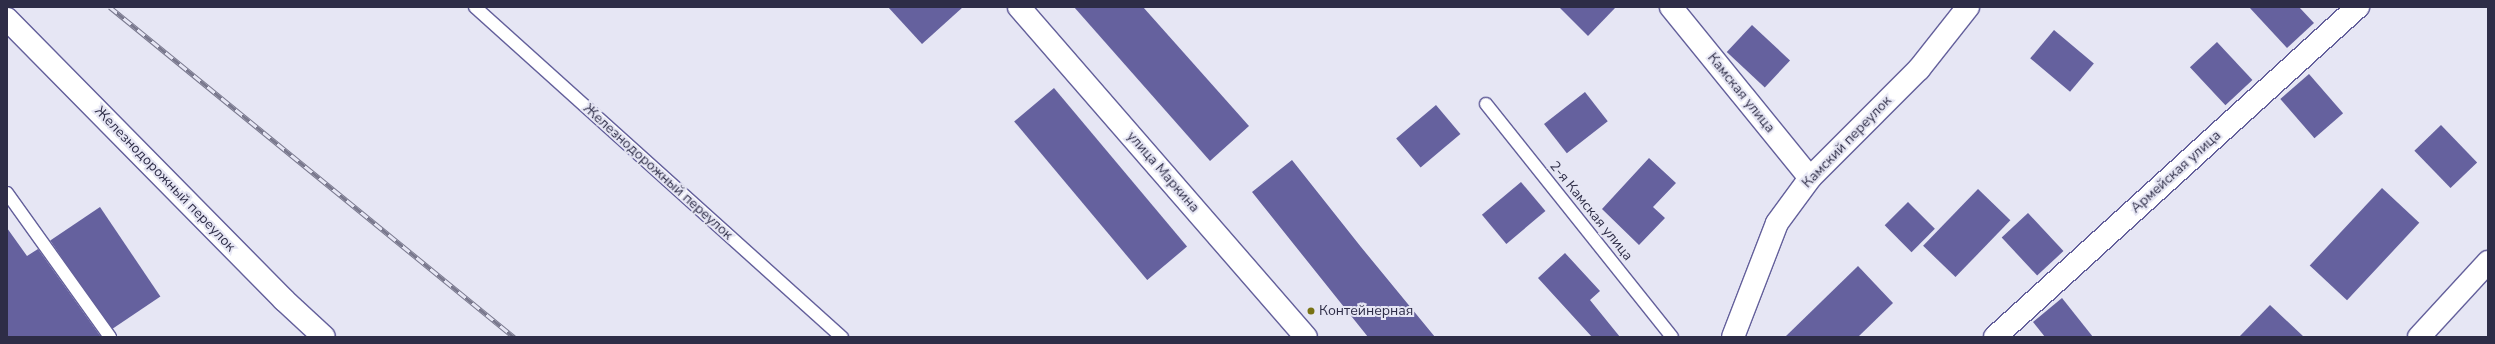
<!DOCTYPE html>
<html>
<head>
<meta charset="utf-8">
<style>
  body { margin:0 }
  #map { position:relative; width:2495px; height:344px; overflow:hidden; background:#e6e6f4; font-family:"Nunito Sans",sans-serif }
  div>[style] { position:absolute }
  .building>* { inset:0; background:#65619e; transform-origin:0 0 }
  .roads { filter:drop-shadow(1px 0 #64609b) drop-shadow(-1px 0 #64609b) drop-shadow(0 1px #64609b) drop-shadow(0 -1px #64609b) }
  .service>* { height:12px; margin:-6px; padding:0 6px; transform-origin:6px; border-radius:6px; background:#fff }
  .minor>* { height:22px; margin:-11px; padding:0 11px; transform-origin:11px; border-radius:11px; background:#fff }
  .rail>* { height:4.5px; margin-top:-2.25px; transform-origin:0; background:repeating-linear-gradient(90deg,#e6e6f4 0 9px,#79788d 0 18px); box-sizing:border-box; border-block:1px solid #79788d }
  .dots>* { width:11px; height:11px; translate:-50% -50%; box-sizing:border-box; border:2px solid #e6e6f4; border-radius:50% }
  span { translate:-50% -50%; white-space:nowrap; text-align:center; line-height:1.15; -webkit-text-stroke:4px #e6e6f4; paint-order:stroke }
  .street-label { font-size:14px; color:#2e2d47 }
  .poi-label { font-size:14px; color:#2e2d47 }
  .left { translate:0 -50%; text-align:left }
  .frame { position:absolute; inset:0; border:8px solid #2e2d47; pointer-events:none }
</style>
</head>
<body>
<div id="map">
  <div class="building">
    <div style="clip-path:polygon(888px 7px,963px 7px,922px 44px)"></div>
    <div style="clip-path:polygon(1074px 7px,1143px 7px,1249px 126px,1210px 161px)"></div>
    <div style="clip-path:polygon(1559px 7px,1616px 7px,1588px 36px)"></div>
    <div style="clip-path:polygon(2249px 7px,2299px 7px,2314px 23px,2287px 48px)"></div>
    <div style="left:1752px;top:25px;width:52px;height:37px;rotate:43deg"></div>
    <div style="left:2054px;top:30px;width:52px;height:37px;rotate:40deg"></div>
    <div style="left:2217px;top:42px;width:52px;height:37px;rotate:47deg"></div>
    <div style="left:2309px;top:74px;width:52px;height:38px;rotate:49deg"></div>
    <div style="left:1054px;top:88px;width:207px;height:52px;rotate:50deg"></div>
    <div style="left:1585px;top:92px;width:37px;height:52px;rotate:52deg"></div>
    <div style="left:1436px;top:105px;width:38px;height:52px;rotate:50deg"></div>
    <div style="left:2441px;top:125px;width:52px;height:37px;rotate:46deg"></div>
    <div style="clip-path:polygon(1649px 158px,1676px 183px,1653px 207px,1665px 218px,1639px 245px,1602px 209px)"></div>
    <div style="clip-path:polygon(1292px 160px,1361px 247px,1435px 337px,1368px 337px,1252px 192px)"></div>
    <div style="left:1521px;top:182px;width:38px;height:51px;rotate:50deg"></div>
    <div style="left:2382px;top:188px;width:51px;height:106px;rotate:43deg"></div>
    <div style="left:1978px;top:189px;width:45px;height:79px;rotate:44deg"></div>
    <div style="left:1908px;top:202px;width:38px;height:33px;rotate:45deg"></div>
    <div style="left:100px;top:207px;width:108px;height:60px;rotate:56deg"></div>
    <div style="left:2028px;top:213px;width:52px;height:36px;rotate:47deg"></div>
    <div style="clip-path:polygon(7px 228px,27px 256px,38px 249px,101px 337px,7px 337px)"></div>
    <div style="clip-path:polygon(1565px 253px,1600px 291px,1590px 300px,1620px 337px,1592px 337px,1538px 278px)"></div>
    <div style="clip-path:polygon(1858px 266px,1893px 303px,1858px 337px,1785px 337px)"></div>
    <div style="clip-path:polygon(2062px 298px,2093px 337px,2045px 337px,2033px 322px)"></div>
    <div style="clip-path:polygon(2270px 305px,2304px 337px,2239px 337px)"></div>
  </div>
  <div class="roads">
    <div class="service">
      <div style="left:475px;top:7px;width:494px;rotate:42deg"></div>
      <div style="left:1486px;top:104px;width:298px;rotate:51.4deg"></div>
      <div style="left:7px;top:193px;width:177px;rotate:54.4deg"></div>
    </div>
    <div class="minor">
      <div style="left:1019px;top:7px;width:437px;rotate:49deg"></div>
      <div style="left:1671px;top:7px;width:220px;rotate:50.9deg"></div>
      <div style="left:7px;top:19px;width:395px;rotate:45.4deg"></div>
      <div style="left:284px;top:300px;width:54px;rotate:42.8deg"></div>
      <div style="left:1733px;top:337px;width:122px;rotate:-68.9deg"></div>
      <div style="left:1777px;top:223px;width:56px;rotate:-53.7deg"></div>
      <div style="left:1810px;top:178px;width:154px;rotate:-45deg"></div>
      <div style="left:1919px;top:69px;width:79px;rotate:-51.7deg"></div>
      <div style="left:1995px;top:337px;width:491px;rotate:-42.3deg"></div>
      <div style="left:2419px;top:337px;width:102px;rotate:-47.4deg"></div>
    </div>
  </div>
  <div class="rail">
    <div style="left:110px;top:7px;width:522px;rotate:39.24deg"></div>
  </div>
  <div class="dots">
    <div style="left:1311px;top:311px;background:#787213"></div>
  </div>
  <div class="street-label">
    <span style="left:1741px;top:93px;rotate:51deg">Камская улица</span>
    <span style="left:1847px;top:142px;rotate:-46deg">Камский переулок</span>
    <span style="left:658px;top:172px;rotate:42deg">Железнодорожный переулок</span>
    <span style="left:1163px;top:172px;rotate:49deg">улица Маркина</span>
    <span style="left:2176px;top:172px;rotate:-42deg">Армейская улица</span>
    <span style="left:165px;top:179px;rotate:46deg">Железнодорожный переулок</span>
    <span style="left:1591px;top:211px;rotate:51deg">2-я Камская улица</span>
  </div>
  <div class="poi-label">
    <span class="left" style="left:1319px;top:311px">Контейнерная</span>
  </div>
  <div class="frame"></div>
</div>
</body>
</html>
